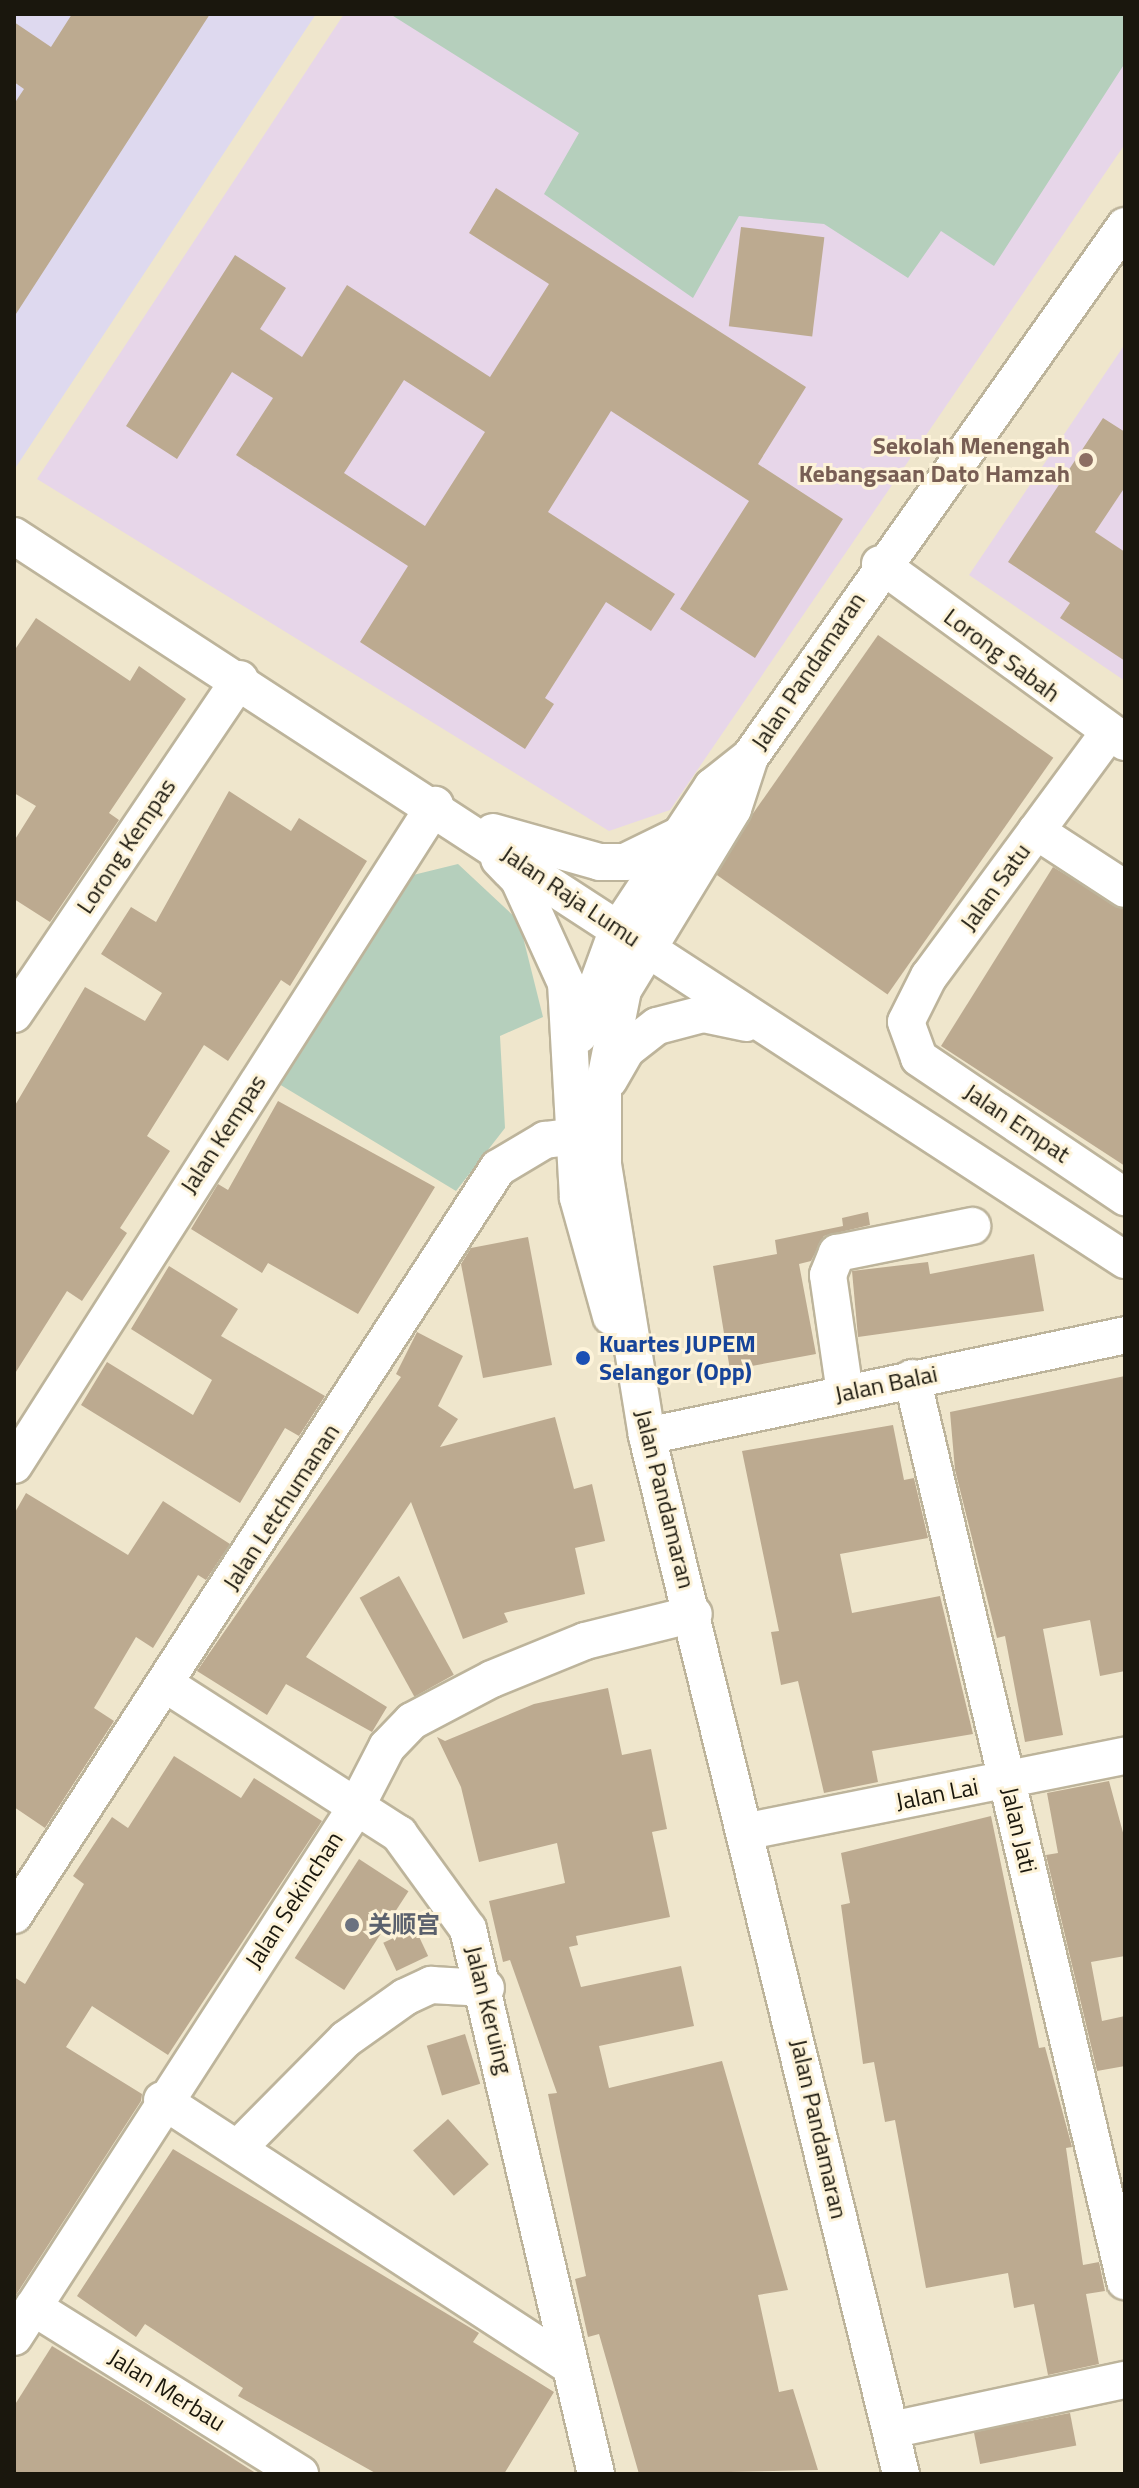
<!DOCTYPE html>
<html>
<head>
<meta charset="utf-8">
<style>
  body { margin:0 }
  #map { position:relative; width:1139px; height:2488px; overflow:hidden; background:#efe6cc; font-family:"Titillium Web","Noto Sans SC",sans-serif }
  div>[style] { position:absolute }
  .industrial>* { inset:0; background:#ded9ef }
  .education>* { inset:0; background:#e7d6e9 }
  .green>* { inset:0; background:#b5cfbc }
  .building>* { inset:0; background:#bcaa90; transform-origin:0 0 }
  .roads { filter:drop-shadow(2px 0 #bdb49b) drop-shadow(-2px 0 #bdb49b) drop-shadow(0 2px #bdb49b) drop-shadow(0 -2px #bdb49b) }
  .minor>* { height:36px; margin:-18px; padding:0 18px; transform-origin:18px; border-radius:18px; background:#fff }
  .dots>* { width:22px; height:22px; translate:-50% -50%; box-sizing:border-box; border:4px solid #fdf3d9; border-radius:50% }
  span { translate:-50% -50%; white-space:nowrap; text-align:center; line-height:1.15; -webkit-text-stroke:6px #fdf3d9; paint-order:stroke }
  .education-label { font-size:24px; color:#785e54; font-weight:700 }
  .right { translate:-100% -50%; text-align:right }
  .street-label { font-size:24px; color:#1a170d }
  .transit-label { font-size:24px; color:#164399; font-weight:700 }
  .left { translate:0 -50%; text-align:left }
  .worship-label { font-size:24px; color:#5b616d; font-weight:700 }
  .frame { position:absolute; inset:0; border:16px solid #1a170d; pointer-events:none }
</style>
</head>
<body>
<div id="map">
  <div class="industrial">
    <div style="clip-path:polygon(14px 14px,316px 14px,14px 470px)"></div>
  </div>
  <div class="education">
    <div style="clip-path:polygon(344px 14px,1125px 14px,1125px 144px,670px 810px,609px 831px,37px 479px)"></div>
    <div style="clip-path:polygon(1125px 344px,1125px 681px,969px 575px)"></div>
  </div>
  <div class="green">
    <div style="clip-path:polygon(390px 14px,1125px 14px,1125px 63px,994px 266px,941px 231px,908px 278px,824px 224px,739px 216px,693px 298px,544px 194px,579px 133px)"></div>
    <div style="clip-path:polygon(458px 864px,519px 921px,543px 1017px,500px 1036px,505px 1128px,456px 1191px,279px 1084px,409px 876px)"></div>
  </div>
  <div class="building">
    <div style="clip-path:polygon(72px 14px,210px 14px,14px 317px,14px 104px,24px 89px,14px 82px,14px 22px,51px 47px)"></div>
    <div style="clip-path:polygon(evenodd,496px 188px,806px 387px,758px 464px,843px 519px,755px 658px,680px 609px,749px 501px,611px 411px,548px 512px,675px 594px,651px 631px,606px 602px,545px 698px,554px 704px,525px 749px,360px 642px,408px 566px,236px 455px,273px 398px,232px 372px,177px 459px,126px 426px,235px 255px,286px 288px,260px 329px,302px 357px,347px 285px,490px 377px,549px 284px,469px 233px,496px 188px,404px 380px,485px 432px,425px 526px,344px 473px,404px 380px)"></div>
    <div style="left:741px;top:227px;width:84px;height:100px;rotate:7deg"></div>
    <div style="clip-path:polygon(1103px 418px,1125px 432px,1125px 487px,1095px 532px,1125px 552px,1125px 661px,1060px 618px,1070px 603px,1008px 562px)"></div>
    <div style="clip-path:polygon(36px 618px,130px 681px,139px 666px,186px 699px,109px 813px,119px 820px,50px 922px,14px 899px,14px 841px,36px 806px,14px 793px,14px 651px)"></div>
    <div style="left:878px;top:635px;width:214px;height:289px;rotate:35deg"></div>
    <div style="clip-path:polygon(229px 791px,291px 831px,299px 818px,367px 861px,290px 986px,281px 980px,228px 1061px,204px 1045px,147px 1136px,170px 1151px,120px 1228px,127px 1233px,82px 1301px,67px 1291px,14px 1375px,14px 1107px,85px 987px,145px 1021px,162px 993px,101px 954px,131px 907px,156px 922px)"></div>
    <div style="clip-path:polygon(1053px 867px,1125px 910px,1125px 1166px,941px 1046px)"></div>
    <div style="clip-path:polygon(278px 1101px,435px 1187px,358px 1314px,268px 1263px,262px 1273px,191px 1229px,218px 1184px,228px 1190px)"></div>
    <div style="clip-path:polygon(868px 1212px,870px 1225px,824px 1236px,811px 1261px,799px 1264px,816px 1354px,730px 1370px,713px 1266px,777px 1254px,775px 1240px,843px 1226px,842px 1218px)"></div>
    <div style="clip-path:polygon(528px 1237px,552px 1365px,483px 1378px,461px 1264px,471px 1248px)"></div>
    <div style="clip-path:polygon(1034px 1254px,1044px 1311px,858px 1337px,852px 1271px,928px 1262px,930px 1274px)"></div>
    <div style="clip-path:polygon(169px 1266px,238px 1309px,221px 1336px,325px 1396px,299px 1436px,285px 1428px,240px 1503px,81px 1405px,107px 1362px,193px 1415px,212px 1380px,131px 1329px)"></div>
    <div style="clip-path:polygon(417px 1332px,463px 1356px,438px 1406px,458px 1419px,440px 1447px,555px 1417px,574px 1489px,592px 1484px,605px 1541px,575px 1548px,585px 1594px,504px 1613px,508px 1622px,463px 1639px,411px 1502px,306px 1657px,387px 1707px,372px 1732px,286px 1684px,267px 1715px,197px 1671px,401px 1377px,396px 1374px)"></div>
    <div style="clip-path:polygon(1125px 1376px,1125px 1671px,1100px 1676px,1090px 1620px,1043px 1629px,1063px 1735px,1025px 1742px,1005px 1636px,997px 1638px,955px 1470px,950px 1412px)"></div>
    <div style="clip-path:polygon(893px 1425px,904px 1480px,914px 1478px,928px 1538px,840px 1554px,852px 1613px,940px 1596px,973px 1734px,872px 1751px,878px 1782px,824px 1793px,798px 1681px,781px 1685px,771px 1632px,779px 1631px,742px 1451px)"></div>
    <div style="clip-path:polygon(26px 1493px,128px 1555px,163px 1501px,230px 1544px,206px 1580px,198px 1575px,153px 1648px,136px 1637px,94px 1708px,114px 1721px,45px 1828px,14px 1807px,14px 1514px)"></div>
    <div style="left:399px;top:1576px;width:113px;height:45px;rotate:61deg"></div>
    <div style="clip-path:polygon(608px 1688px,622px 1755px,651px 1749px,667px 1829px,652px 1832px,670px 1917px,576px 1936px,578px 1945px,569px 1947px,581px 1987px,681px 1966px,694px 2026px,599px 2046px,609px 2088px,722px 2061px,788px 2290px,758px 2295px,779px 2392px,793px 2389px,818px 2470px,639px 2474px,599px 2334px,588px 2337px,575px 2279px,586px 2276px,548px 2094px,557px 2093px,510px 1960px,503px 1962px,489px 1901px,565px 1883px,557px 1843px,479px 1862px,461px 1787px,437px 1737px,445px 1741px,534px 1704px)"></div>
    <div style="clip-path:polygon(174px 1756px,241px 1798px,254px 1778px,322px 1821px,168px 2055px,92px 2006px,66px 2047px,142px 2094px,141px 2101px,14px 2298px,14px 1977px,25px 1984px,84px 1884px,73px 1876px,112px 1817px,128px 1828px)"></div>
    <div style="clip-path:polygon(1109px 1781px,1125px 1840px,1125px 1956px,1091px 1962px,1102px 2021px,1125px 2016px,1125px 2066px,1097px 2071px,1046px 1855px,1058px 1853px,1047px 1793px)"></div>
    <div style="clip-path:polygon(991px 1816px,1039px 2048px,1045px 2047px,1072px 2147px,1066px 2148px,1083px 2265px,1099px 2262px,1105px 2291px,1086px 2294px,1099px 2364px,1048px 2375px,1034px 2304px,1014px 2308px,1008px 2273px,926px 2288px,895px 2120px,885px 2122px,874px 2062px,863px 2064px,841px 1905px,850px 1903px,841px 1853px)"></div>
    <div style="left:359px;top:1859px;width:59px;height:118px;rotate:33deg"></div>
    <div style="left:415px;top:1928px;width:31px;height:35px;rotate:65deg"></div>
    <div style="left:465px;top:2034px;width:52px;height:40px;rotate:73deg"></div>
    <div style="left:448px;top:2119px;width:61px;height:47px;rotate:48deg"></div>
    <div style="clip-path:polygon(173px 2149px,479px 2333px,473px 2342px,554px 2392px,504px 2474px,377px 2474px,238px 2396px,243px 2388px,145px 2324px,136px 2337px,77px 2296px)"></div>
    <div style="clip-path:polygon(52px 2346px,146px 2403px,257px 2474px,14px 2474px,14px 2406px)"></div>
    <div style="left:1070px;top:2413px;width:33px;height:98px;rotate:79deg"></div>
  </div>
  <div class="roads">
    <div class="minor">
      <div style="left:14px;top:536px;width:1326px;rotate:33.09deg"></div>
      <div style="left:880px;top:564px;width:303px;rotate:36deg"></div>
      <div style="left:1107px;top:735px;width:300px;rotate:126.4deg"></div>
      <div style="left:929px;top:976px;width:51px;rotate:116.6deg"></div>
      <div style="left:906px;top:1022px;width:38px;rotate:70deg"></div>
      <div style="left:919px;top:1058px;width:249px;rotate:34deg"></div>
      <div style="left:1036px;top:831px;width:106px;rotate:33.1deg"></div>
      <div style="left:493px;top:832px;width:111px;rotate:15.7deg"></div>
      <div style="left:600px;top:862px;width:25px"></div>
      <div style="left:625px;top:862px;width:57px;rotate:-26.1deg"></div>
      <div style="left:499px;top:859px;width:29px;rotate:46deg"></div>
      <div style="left:519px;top:880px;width:113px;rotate:65.5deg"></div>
      <div style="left:566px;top:983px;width:215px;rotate:86.8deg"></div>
      <div style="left:578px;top:1198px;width:123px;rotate:74.4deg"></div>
      <div style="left:14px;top:1014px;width:404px;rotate:-56deg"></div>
      <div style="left:579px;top:1035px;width:111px;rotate:-69.9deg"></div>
      <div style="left:617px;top:931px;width:173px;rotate:-56.6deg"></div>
      <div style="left:712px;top:787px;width:48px;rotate:-38.3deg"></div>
      <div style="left:609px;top:1080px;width:34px;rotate:-60deg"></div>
      <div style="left:626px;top:1050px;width:39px;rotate:-38deg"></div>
      <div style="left:657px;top:1026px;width:48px;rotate:-14.6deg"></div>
      <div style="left:703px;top:1014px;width:44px;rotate:11.8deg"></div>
      <div style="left:912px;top:1378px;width:928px;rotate:76.73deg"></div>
      <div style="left:845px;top:1393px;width:119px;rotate:-98.2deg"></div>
      <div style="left:828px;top:1275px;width:24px;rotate:-68deg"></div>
      <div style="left:837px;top:1253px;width:138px;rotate:-11.3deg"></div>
      <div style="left:647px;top:1436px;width:489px;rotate:-11.9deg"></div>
      <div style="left:14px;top:1465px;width:783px;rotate:-57.47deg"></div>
      <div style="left:167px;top:1685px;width:276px;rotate:32.7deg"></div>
      <div style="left:399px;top:1834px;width:117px;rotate:54deg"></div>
      <div style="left:468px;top:1929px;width:560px;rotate:76.78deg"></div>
      <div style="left:748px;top:1831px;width:384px;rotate:-11.3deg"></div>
      <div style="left:14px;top:1915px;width:890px;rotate:-57.06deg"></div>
      <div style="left:498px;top:1168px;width:55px;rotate:-30.8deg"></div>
      <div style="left:545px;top:1140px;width:56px;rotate:-7.1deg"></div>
      <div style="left:162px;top:2100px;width:486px;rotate:33.1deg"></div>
      <div style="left:241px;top:2145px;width:149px;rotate:-45.3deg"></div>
      <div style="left:346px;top:2039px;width:72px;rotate:-35.4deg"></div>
      <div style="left:405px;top:1997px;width:29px;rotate:-25deg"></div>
      <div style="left:431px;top:1985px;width:55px;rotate:3.1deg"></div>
      <div style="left:33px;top:2307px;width:315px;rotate:32deg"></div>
      <div style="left:14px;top:2337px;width:629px;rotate:-57.14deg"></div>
      <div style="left:355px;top:1809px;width:70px;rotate:-62.7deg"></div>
      <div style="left:387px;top:1747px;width:36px;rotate:-46deg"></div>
      <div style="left:412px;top:1721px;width:90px;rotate:-27.7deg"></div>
      <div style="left:492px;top:1679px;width:100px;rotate:-22.2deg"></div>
      <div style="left:585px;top:1641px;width:112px;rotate:-13.9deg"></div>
      <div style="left:891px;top:2430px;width:239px;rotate:-12.1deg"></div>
      <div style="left:901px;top:2474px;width:1069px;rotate:-103.75deg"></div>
      <div style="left:647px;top:1436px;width:275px;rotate:-99.2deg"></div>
      <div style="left:603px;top:1165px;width:75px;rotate:-90deg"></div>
      <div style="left:603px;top:1090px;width:102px;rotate:-78.7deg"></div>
      <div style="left:623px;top:990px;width:212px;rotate:-58.7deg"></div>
      <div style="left:733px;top:809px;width:55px;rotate:-71.9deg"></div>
      <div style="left:750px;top:757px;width:650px;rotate:-54.77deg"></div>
    </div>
  </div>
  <div class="dots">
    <div style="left:1086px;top:460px;background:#8d6e63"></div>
    <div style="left:583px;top:1358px;background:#1a4fb4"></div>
    <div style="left:352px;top:1925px;background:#6b7280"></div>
  </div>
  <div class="education-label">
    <span class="right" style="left:1070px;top:460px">Sekolah Menengah<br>Kebangsaan Dato Hamzah</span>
  </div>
  <div class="street-label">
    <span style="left:1002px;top:655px;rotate:37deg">Lorong Sabah</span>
    <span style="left:808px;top:671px;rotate:-56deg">Jalan Pandamaran</span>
    <span style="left:126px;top:846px;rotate:-56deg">Lorong Kempas</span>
    <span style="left:995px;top:887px;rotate:-54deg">Jalan Satu</span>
    <span style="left:571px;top:896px;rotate:34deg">Jalan Raja Lumu</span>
    <span style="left:1017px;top:1123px;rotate:34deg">Jalan Empat</span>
    <span style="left:223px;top:1134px;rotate:-57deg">Jalan Kempas</span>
    <span style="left:886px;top:1384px;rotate:-12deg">Jalan Balai</span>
    <span style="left:665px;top:1499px;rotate:76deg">Jalan Pandamaran</span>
    <span style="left:281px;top:1507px;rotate:-57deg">Jalan Letchumanan</span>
    <span style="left:937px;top:1794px;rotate:-11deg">Jalan Lai</span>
    <span style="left:1019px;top:1830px;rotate:77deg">Jalan Jati</span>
    <span style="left:294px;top:1900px;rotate:-57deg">Jalan Sekinchan</span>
    <span style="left:489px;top:2010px;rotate:76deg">Jalan Keruing</span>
    <span style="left:819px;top:2129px;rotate:77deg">Jalan Pandamaran</span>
    <span style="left:167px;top:2390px;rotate:32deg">Jalan Merbau</span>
  </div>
  <div class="transit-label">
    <span class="left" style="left:599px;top:1358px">Kuartes JUPEM<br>Selangor (Opp)</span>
  </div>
  <div class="worship-label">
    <span class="left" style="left:368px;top:1925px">关顺宫</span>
  </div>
  <div class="frame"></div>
</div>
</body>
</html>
